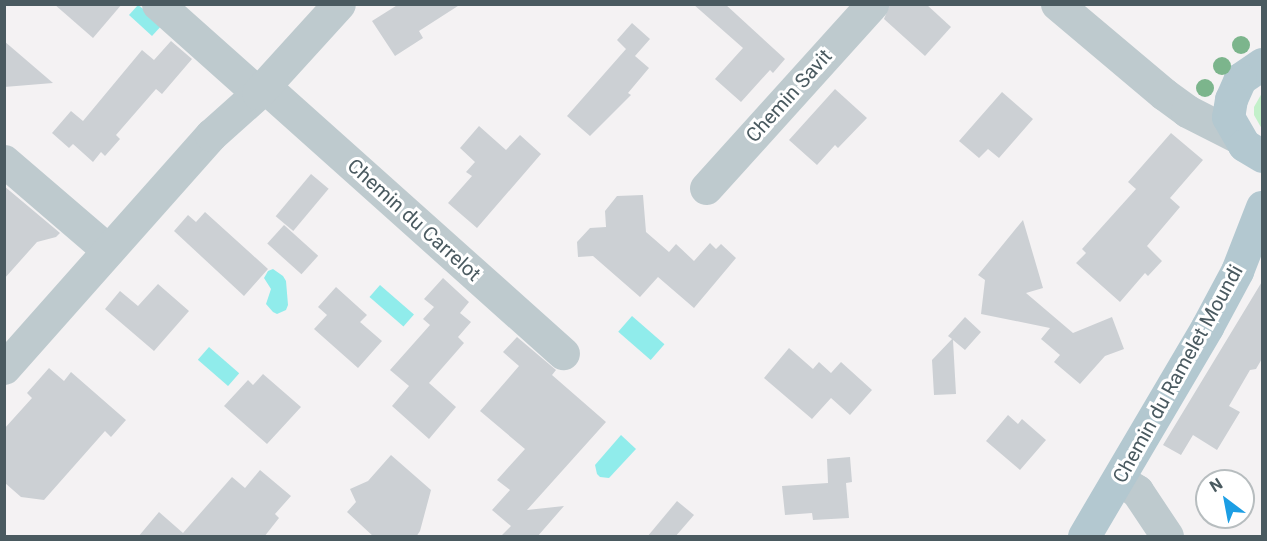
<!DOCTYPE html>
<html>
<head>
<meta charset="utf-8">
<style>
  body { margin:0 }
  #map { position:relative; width:1267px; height:541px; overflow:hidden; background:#f4f2f3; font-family:Roboto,sans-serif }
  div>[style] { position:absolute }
  .green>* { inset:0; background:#c3f0ca }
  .water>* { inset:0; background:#90eceb; transform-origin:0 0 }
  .building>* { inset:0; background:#ccd0d4; transform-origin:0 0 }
  .minor>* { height:33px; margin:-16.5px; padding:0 16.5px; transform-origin:16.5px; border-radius:16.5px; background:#becace }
  .major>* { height:33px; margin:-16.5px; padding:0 16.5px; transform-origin:16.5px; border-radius:16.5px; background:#b3c8d0 }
  .trees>* { width:18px; height:18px; margin:-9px; border-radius:50%; background:#7cb58c }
  span { translate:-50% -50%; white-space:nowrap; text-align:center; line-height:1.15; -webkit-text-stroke:6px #fff; paint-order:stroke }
  .street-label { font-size:20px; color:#4a5a60 }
  .frame { position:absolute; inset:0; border:6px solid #4a5a60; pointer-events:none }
  .north { position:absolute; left:1195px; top:469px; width:60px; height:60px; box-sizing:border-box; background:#fff; border:2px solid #b7bdbf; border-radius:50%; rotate:328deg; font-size:16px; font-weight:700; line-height:24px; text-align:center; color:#4a5a60 }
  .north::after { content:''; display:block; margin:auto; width:21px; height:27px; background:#1c9ee4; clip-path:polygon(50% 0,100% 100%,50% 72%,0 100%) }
</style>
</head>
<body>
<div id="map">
  <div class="green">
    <div style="clip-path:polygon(1262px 93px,1262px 129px,1254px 115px,1254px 107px)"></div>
  </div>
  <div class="water">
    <div style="clip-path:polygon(138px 5px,163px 24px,152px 36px,129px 15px)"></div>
    <div style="clip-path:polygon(273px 269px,283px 276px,286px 281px,288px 305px,286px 310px,277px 314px,273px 312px,266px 304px,271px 289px,264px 278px,268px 271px)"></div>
    <div style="left:380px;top:285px;width:45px;height:16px;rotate:41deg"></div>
    <div style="left:632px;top:316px;width:43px;height:21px;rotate:41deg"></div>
    <div style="left:209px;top:347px;width:40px;height:17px;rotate:41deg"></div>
    <div style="clip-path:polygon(621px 435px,636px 449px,609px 478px,600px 477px,597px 474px,595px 465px)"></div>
  </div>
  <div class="building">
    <div style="clip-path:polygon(54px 4px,122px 4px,93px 38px)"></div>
    <div style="clip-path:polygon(399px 4px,461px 4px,419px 31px,423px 38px,395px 56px,372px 21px)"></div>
    <div style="clip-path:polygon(693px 4px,725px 4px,785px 59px,773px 73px,770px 70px,741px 102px,715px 79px,743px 48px)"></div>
    <div style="clip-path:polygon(890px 4px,926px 4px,951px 27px,925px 56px,884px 19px)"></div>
    <div style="clip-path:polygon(632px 23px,650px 39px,635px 56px,649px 68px,628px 93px,631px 95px,590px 136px,567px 116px,626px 49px,617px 40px)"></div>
    <div style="clip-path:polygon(4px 41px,53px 83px,4px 87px)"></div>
    <div style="clip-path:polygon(171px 41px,192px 59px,162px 94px,156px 89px,116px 135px,120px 139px,105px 156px,101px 152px,93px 162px,73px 144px,69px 148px,52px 133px,71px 111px,83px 121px,142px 50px,154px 60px)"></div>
    <div style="clip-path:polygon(835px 89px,867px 118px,838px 148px,835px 145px,817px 165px,789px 140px)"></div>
    <div style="clip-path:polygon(1002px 92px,1033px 119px,999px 158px,988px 149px,979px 158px,959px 141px)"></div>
    <div style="clip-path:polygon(479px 126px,506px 150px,520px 135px,541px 154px,477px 228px,448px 203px,472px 176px,466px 172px,475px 162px,460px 148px)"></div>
    <div style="clip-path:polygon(1171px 133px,1203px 160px,1170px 198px,1180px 207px,1147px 246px,1162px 261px,1148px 276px,1145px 273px,1120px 302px,1076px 263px,1086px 253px,1082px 249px,1136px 189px,1128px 182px)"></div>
    <div style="left:311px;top:174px;width:23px;height:55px;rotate:40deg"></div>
    <div style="clip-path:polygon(4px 186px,60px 233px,56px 237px,37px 242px,4px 279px)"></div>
    <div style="clip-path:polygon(643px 195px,646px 232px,669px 252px,676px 244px,694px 261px,710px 243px,716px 249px,721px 244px,736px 258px,694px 308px,658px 277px,640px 297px,593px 256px,578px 257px,577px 242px,590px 228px,606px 227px,605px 211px,617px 196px)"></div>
    <div style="clip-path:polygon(205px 212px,268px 269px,244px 296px,174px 231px,188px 215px,196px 222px)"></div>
    <div style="clip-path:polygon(1023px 220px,1043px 288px,1026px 293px,1073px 333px,1112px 317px,1124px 349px,1105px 356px,1080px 384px,1054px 362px,1060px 355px,1041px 339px,1050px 328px,981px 314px,985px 280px,978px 275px)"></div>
    <div style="left:284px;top:225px;width:46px;height:25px;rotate:42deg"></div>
    <div style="clip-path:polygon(443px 278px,469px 302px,460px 313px,471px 322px,458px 337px,464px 343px,429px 383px,456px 407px,429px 439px,392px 406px,409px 386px,390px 370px,430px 325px,423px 319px,434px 307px,424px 299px)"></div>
    <div style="clip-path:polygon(1263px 280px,1263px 357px,1256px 369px,1250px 370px,1229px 406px,1240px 412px,1217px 450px,1193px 435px,1181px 455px,1163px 445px)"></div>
    <div style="clip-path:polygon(158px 284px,189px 311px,154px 351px,105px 309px,120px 291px,138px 306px)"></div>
    <div style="clip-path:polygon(336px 287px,367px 315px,360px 322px,382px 341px,358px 368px,314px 329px,327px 315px,318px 307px)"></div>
    <div style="clip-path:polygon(965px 317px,981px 332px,965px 350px,953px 340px,956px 394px,934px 395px,932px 360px,952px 339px,948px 336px)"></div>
    <div style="clip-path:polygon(517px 337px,556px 370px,552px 375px,606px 422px,527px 510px,564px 506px,537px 537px,500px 537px,511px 526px,492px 510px,510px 490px,497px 480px,525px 449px,480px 411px,519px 366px,503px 352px)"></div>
    <div style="clip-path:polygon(789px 348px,813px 369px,819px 362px,831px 373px,841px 362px,872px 390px,850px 415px,831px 398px,812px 419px,764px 378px)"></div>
    <div style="clip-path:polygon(49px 368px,64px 381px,71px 372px,126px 420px,111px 437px,105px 431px,44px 500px,21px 497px,5px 483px,4px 429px,32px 398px,27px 393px)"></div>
    <div style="clip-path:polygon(263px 374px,301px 407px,267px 444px,224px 406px,248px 380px,253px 385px)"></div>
    <div style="clip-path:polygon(1008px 415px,1018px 424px,1022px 419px,1046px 440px,1020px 470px,986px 441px)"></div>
    <div style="clip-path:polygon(391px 455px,431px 490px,420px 531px,416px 537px,374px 537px,347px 512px,356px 502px,350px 489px,368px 481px)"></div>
    <div style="clip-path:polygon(850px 457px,852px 482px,846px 483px,849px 518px,813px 520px,812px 513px,785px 515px,782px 486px,828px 483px,827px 459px)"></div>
    <div style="clip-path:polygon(260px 470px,291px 496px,275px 514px,279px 518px,264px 537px,138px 537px,159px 512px,183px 533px,232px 477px,245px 488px)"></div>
    <div style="clip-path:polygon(677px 501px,694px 515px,675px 537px,647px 537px)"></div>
  </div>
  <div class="minor">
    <div style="left:158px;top:4px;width:134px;rotate:41.7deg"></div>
    <div style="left:1057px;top:4px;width:140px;rotate:40.1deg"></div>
    <div style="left:1164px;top:94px;width:29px;rotate:36deg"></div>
    <div style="left:1187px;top:111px;width:57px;rotate:27deg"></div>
    <div style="left:264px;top:86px;width:401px;rotate:41.8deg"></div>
    <div style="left:4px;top:161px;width:137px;rotate:40.6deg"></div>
    <div style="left:706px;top:188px;width:248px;rotate:-47.9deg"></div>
    <div style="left:4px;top:368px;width:312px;rotate:-48.4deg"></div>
    <div style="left:211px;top:135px;width:63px;rotate:-41.8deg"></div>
    <div style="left:258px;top:93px;width:120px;rotate:-47.7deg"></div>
    <div style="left:1119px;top:480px;width:21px;rotate:31deg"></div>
    <div style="left:1137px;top:491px;width:54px;rotate:56.3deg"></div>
  </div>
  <div class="major">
    <div style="left:1262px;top:64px;width:27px;rotate:146deg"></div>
    <div style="left:1240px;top:79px;width:22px;rotate:114deg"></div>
    <div style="left:1231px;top:99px;width:18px;rotate:99deg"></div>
    <div style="left:1228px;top:117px;width:32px;rotate:60deg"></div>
    <div style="left:1244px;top:145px;width:21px;rotate:31deg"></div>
    <div style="left:1084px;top:536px;width:243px;rotate:-59.5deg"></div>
    <div style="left:1207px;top:327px;width:64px;rotate:-61.8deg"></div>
    <div style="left:1237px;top:271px;width:69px;rotate:-68.7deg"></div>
  </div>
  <div class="trees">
    <div style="left:1241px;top:45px"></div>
    <div style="left:1222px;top:66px"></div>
    <div style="left:1205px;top:88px"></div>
  </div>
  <div class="street-label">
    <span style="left:789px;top:96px;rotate:-48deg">Chemin Savit</span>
    <span style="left:414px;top:220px;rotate:42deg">Chemin du Carrelot</span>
    <span style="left:1178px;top:374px;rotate:-61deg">Chemin du Ramelet Moundi</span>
  </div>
  <div class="frame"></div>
  <div class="north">N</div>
</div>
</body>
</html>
